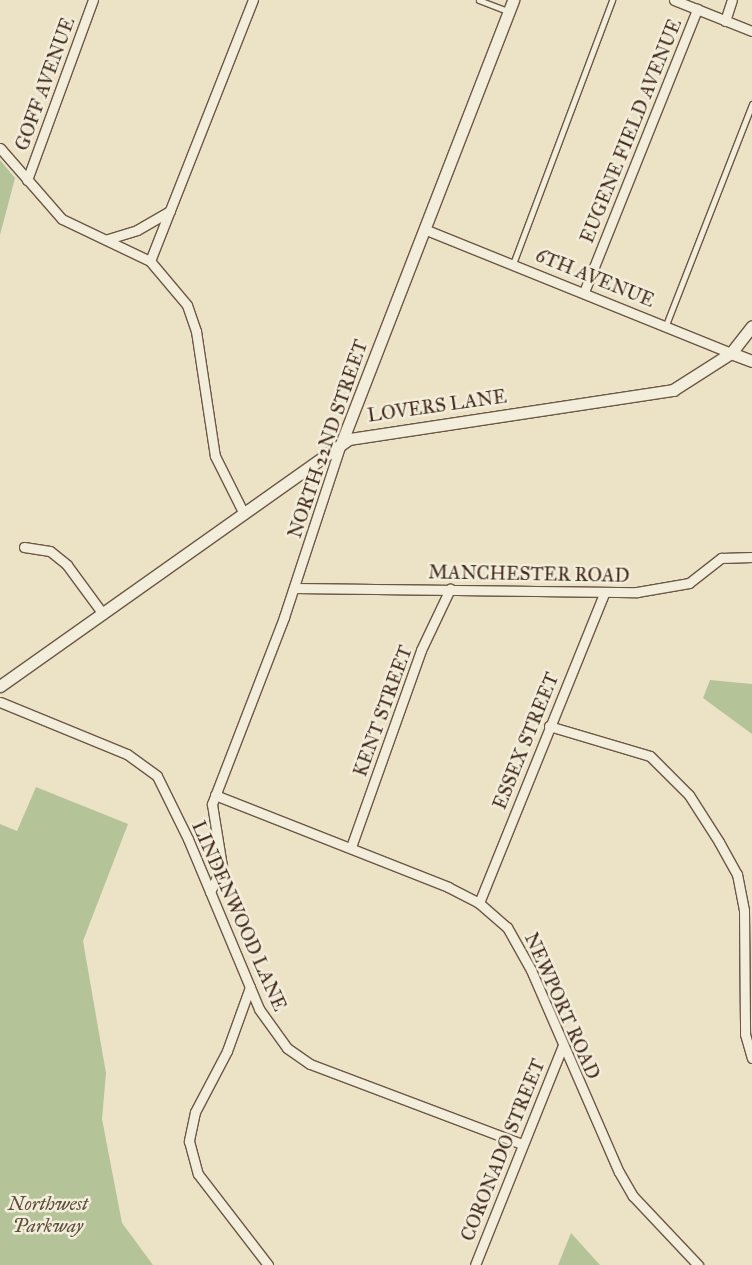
<!DOCTYPE html>
<html>
<head>
<meta charset="utf-8">
<style>
  body { margin:0 }
  #map { position:relative; width:752px; height:1265px; overflow:hidden; background:#ece3c7; font-family:"IM FELL Great Primer",serif }
  div>[style] { position:absolute }
  .green>* { inset:0; background:#b5c498 }
  .roads { filter:drop-shadow(1px 0 #6c5745) drop-shadow(-1px 0 #6c5745) drop-shadow(0 1px #6c5745) drop-shadow(0 -1px #6c5745) }
  .lane>* { height:4.5px; margin:-2.25px; padding:0 2.25px; transform-origin:2.25px; border-radius:2.25px; background:#f3eddb }
  .street>* { height:9px; margin:-4.5px; padding:0 4.5px; transform-origin:4.5px; border-radius:4.5px; background:#f3eddb }
  .secondary>* { height:11px; margin:-5.5px; padding:0 5.5px; transform-origin:5.5px; border-radius:5.5px; background:#f3eddb }
  span { translate:-50% -50%; white-space:nowrap; text-align:center; line-height:1.15; -webkit-text-stroke:5px #f3eddb; paint-order:stroke }
  .street-label { font-size:19px; color:#41281a }
  .park-label { font-size:19px; color:#5e4f3a; font-style:italic }
</style>
</head>
<body>
<div id="map">
  <div class="green">
    <div style="clip-path:polygon(0 160px,15px 178px,0 235px)"></div>
    <div style="clip-path:polygon(710px 680px,752px 684px,752px 734px,703px 698px)"></div>
    <div style="clip-path:polygon(36px 787px,128px 824px,83px 941px,106px 1073px,102px 1119px,122px 1223px,153px 1265px,0 1265px,0 824px,17px 831px)"></div>
    <div style="clip-path:polygon(571px 1233px,600px 1265px,558px 1265px)"></div>
  </div>
  <div class="roads">
    <div class="lane">
      <div style="left:479px;top:0;width:30px;rotate:21deg"></div>
      <div style="left:513px;top:264px;width:282px;rotate:-69.4deg"></div>
      <div style="left:666px;top:325px;width:237px;rotate:-68.7deg"></div>
    </div>
    <div class="street">
      <div style="left:674px;top:0;width:84px;rotate:21.7deg"></div>
      <div style="left:725px;top:21px;width:22px;rotate:-72deg"></div>
      <div style="left:0;top:148px;width:94px;rotate:48.9deg"></div>
      <div style="left:62px;top:219px;width:98px;rotate:25.5deg"></div>
      <div style="left:150px;top:261px;width:57px;rotate:49.9deg"></div>
      <div style="left:187px;top:305px;width:28px;rotate:71deg"></div>
      <div style="left:196px;top:331px;width:126px;rotate:81.4deg"></div>
      <div style="left:215px;top:456px;width:65px;rotate:63.4deg"></div>
      <div style="left:27px;top:180px;width:192px;rotate:-69.9deg"></div>
      <div style="left:424px;top:229px;width:331px;rotate:22deg"></div>
      <div style="left:108px;top:239px;width:30px;rotate:-17deg"></div>
      <div style="left:137px;top:230px;width:38px;rotate:-30deg"></div>
      <div style="left:150px;top:261px;width:281px;rotate:-68.5deg"></div>
      <div style="left:584px;top:292px;width:305px;rotate:-68.2deg"></div>
      <div style="left:24px;top:547px;width:26px;rotate:9deg"></div>
      <div style="left:50px;top:551px;width:22px;rotate:39deg"></div>
      <div style="left:67px;top:565px;width:61px;rotate:53.7deg"></div>
      <div style="left:295px;top:588px;width:342px;rotate:0.7deg"></div>
      <div style="left:637px;top:592px;width:53px;rotate:-9.8deg"></div>
      <div style="left:689px;top:583px;width:41px;rotate:-38deg"></div>
      <div style="left:721px;top:558px;width:31px;rotate:-2deg"></div>
      <div style="left:0;top:702px;width:137px;rotate:22.3deg"></div>
      <div style="left:127px;top:754px;width:37px;rotate:36deg"></div>
      <div style="left:157px;top:776px;width:70px;rotate:63.8deg"></div>
      <div style="left:188px;top:839px;width:184px;rotate:67.3deg"></div>
      <div style="left:259px;top:1009px;width:48px;rotate:54.3deg"></div>
      <div style="left:287px;top:1048px;width:28px;rotate:35deg"></div>
      <div style="left:310px;top:1064px;width:227px;rotate:20.7deg"></div>
      <div style="left:549px;top:726px;width:105px;rotate:16.5deg"></div>
      <div style="left:650px;top:756px;width:55px;rotate:45deg"></div>
      <div style="left:689px;top:795px;width:56px;rotate:57.4deg"></div>
      <div style="left:719px;top:842px;width:37px;rotate:61deg"></div>
      <div style="left:737px;top:874px;width:37px;rotate:79deg"></div>
      <div style="left:744px;top:910px;width:124px;rotate:89.5deg"></div>
      <div style="left:745px;top:1034px;width:25px;rotate:74deg"></div>
      <div style="left:215px;top:795px;width:251px;rotate:21.5deg"></div>
      <div style="left:448px;top:887px;width:35px;rotate:27deg"></div>
      <div style="left:479px;top:903px;width:37px;rotate:41deg"></div>
      <div style="left:507px;top:927px;width:49px;rotate:60.8deg"></div>
      <div style="left:531px;top:970px;width:220px;rotate:66.5deg"></div>
      <div style="left:619px;top:1172px;width:28px;rotate:60deg"></div>
      <div style="left:633px;top:1196px;width:95px;rotate:46.7deg"></div>
      <div style="left:351px;top:847px;width:209px;rotate:-70.4deg"></div>
      <div style="left:421px;top:650px;width:68px;rotate:-64.6deg"></div>
      <div style="left:210px;top:892px;width:29px;rotate:-65deg"></div>
      <div style="left:222px;top:866px;width:63px;rotate:-99.2deg"></div>
      <div style="left:212px;top:804px;width:200px;rotate:-68.9deg"></div>
      <div style="left:284px;top:617px;width:182px;rotate:-71.8deg"></div>
      <div style="left:479px;top:903px;width:334px;rotate:-68deg"></div>
      <div style="left:250px;top:987px;width:68px;rotate:109.8deg"></div>
      <div style="left:227px;top:1051px;width:69px;rotate:117.7deg"></div>
      <div style="left:195px;top:1112px;width:30px;rotate:102deg"></div>
      <div style="left:189px;top:1141px;width:34px;rotate:75deg"></div>
      <div style="left:198px;top:1174px;width:115px;rotate:52.4deg"></div>
      <div style="left:475px;top:1265px;width:235px;rotate:-68.2deg"></div>
    </div>
    <div class="secondary">
      <div style="left:731px;top:353px;width:22px;rotate:21deg"></div>
      <div style="left:341px;top:444px;width:476px;rotate:-68.8deg"></div>
      <div style="left:0;top:686px;width:428px;rotate:-35.3deg"></div>
      <div style="left:349px;top:439px;width:328px;rotate:-8.6deg"></div>
      <div style="left:673px;top:390px;width:69px;rotate:-32.5deg"></div>
      <div style="left:731px;top:353px;width:34px;rotate:-52deg"></div>
    </div>
  </div>
  <div class="street-label">
    <span style="left:45px;top:84px;rotate:-70deg">GOFF AVENUE</span>
    <span style="left:631px;top:131px;rotate:-68deg">EUGENE FIELD AVENUE</span>
    <span style="left:595px;top:278px;rotate:22deg">6TH AVENUE</span>
    <span style="left:437px;top:406px;rotate:-8deg">LOVERS LANE</span>
    <span style="left:328px;top:439px;rotate:-71deg">NORTH 22ND STREET</span>
    <span style="left:529px;top:574px;rotate:1deg">MANCHESTER ROAD</span>
    <span style="left:383px;top:711px;rotate:-70deg">KENT STREET</span>
    <span style="left:526px;top:741px;rotate:-68deg">ESSEX STREET</span>
    <span style="left:239px;top:916px;rotate:66deg">LINDENWOOD LANE</span>
    <span style="left:562px;top:1006px;rotate:66deg">NEWPORT ROAD</span>
    <span style="left:503px;top:1150px;rotate:-68deg">CORONADO STREET</span>
  </div>
  <div class="park-label">
    <span style="left:48px;top:1215px">Northwest<br>Parkway</span>
  </div>
</div>
</body>
</html>
